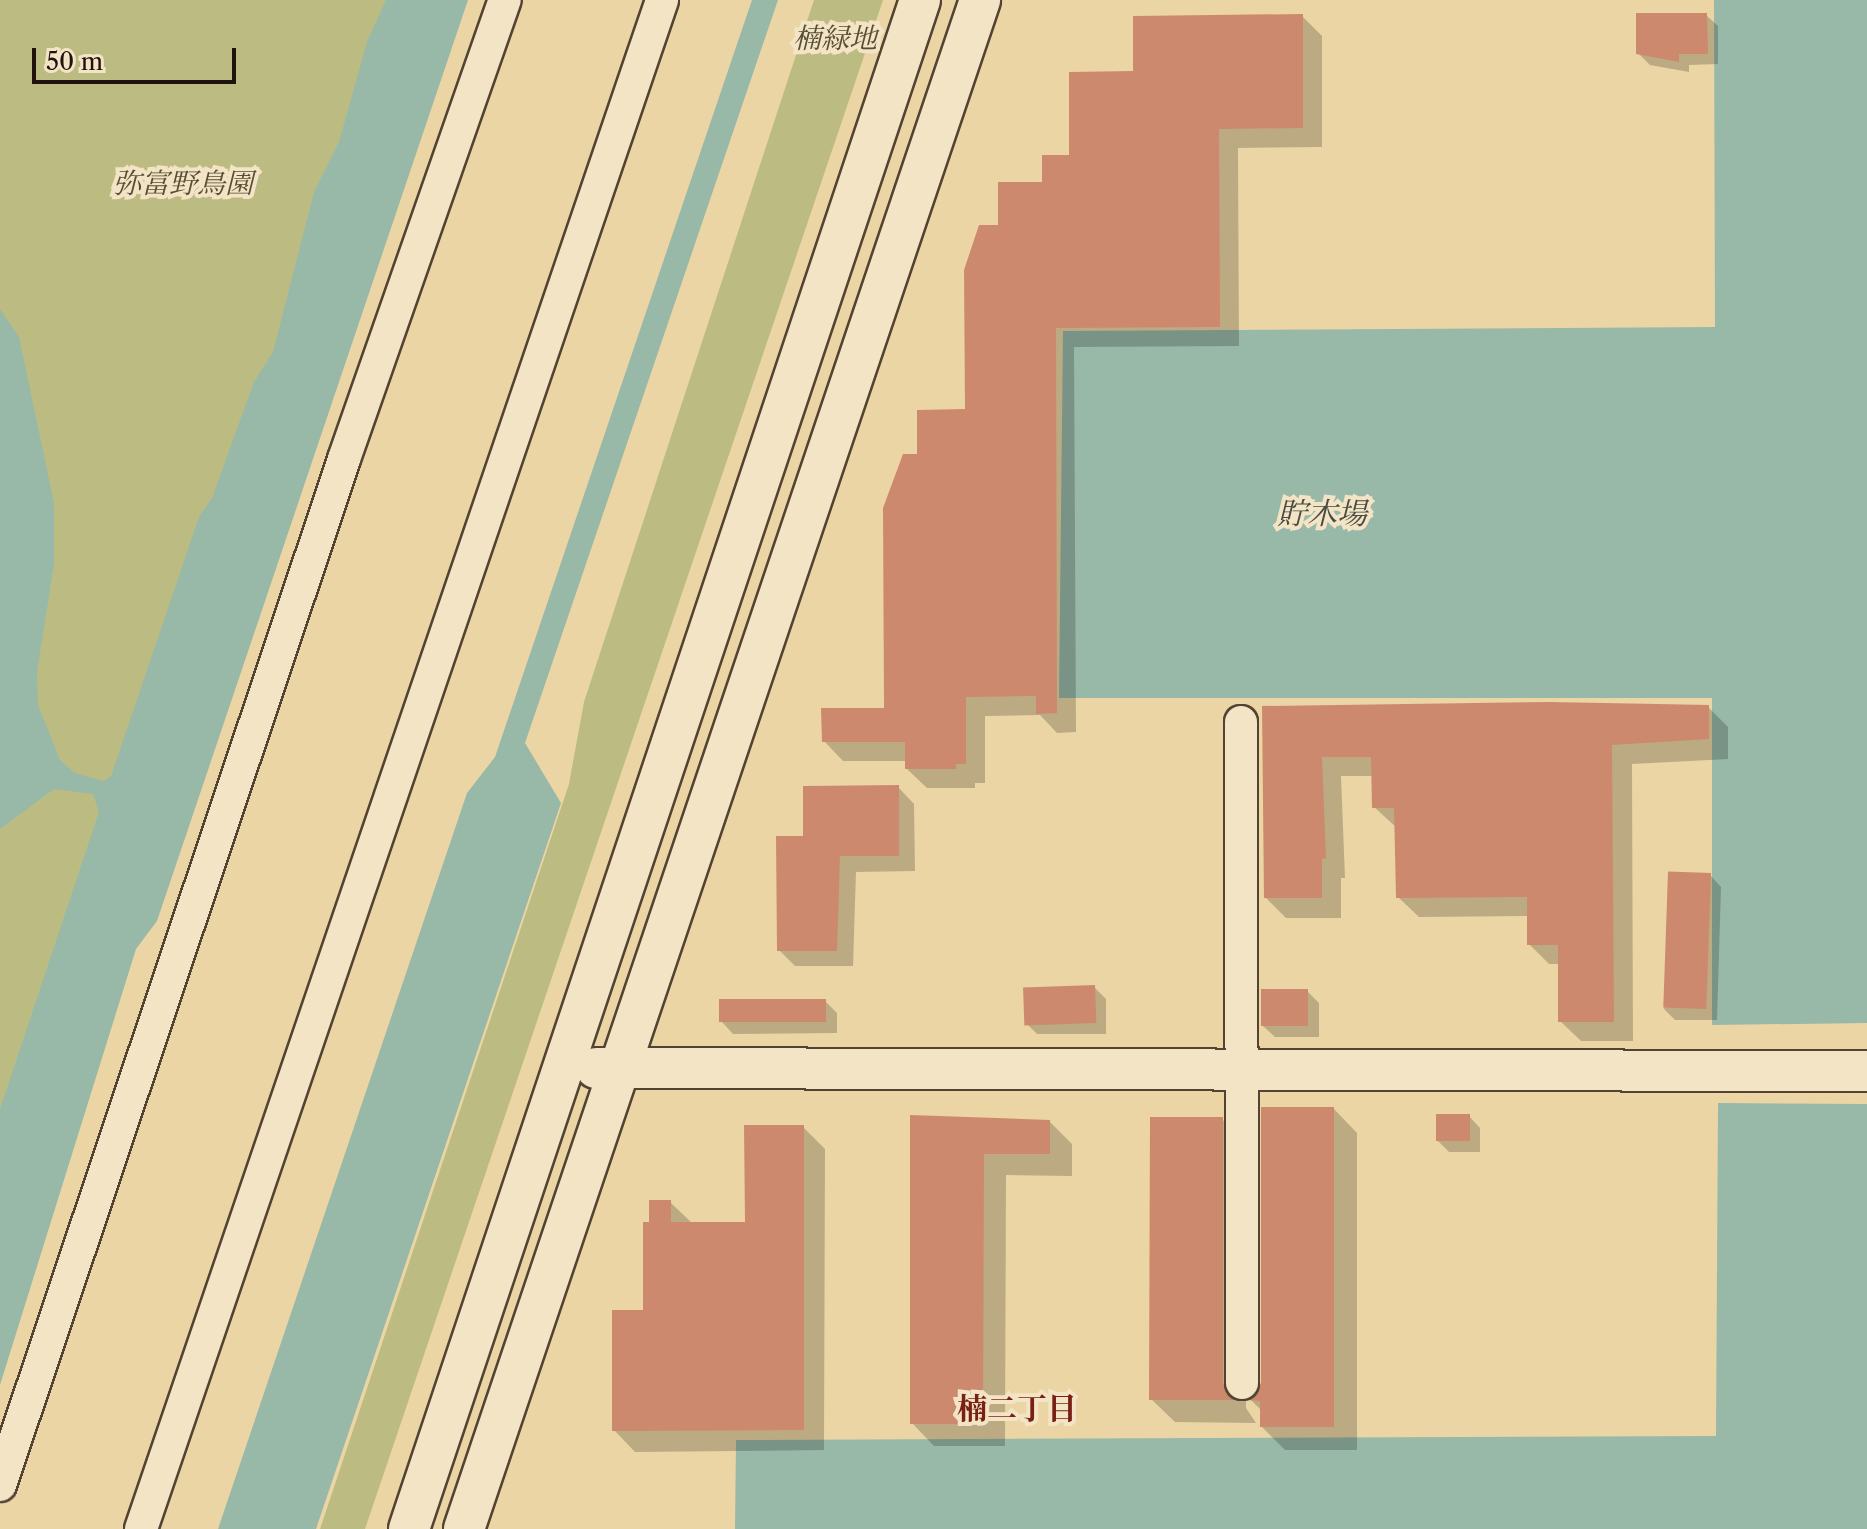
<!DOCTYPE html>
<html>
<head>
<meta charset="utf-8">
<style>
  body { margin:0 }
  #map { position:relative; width:1867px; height:1529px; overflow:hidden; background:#ebd5a4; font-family:"Libre Caslon Text","Noto Serif JP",serif }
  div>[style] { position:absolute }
  .green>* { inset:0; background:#bcbc82 }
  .water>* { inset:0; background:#98b8a8 }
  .shadow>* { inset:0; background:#0003 }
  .building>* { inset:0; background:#cd896d; transform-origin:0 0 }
  .roads { filter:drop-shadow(2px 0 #534333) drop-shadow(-2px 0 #534333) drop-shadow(0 2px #534333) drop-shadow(0 -2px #534333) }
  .minor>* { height:32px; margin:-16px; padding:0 16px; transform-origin:16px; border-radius:16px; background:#f2e4c4 }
  .tertiary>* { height:40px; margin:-20px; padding:0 20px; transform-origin:20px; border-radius:20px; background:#f2e4c4 }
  span { translate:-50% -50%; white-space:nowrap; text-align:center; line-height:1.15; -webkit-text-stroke:8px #f2e4c4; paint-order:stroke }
  .park-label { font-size:28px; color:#574e36; font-style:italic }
  .water-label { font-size:30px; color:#4a4c43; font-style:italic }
  .neighbourhood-label { font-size:30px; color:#7a1f14; font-weight:700 }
  .scale { position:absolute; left:32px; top:48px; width:204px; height:36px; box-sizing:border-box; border:4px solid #20120d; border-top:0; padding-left:10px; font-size:24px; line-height:28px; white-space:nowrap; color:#20120d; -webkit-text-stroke:6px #f2e4c4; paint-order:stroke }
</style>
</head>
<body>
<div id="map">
  <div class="green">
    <div style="clip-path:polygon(0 0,438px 0,0 1290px)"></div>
    <div style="clip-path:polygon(814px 0,883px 0,365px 1529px,320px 1529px,569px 784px,584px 702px)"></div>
  </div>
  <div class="water">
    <div style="clip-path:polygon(386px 0,468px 0,157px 921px,136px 949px,0 1385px,0 1109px,99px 812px,93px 794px,54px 789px,0 829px,0 309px,19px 337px,54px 503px,54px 564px,37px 672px,38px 705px,60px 760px,75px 773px,104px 781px,111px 776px,199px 517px,212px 498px,254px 382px,273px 352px,314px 192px,339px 142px,367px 42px)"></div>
    <div style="clip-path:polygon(752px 0,778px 0,525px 743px,561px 803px,316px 1529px,218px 1529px,467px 793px,495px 757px)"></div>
    <div style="clip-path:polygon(1714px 0,1867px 0,1867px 1023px,1712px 1025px,1712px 698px,1059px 698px,1063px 331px,1715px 327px)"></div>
    <div style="clip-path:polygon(1718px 1103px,1867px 1104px,1867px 1529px,735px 1529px,736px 1440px,1716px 1436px)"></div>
  </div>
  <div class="shadow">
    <div style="clip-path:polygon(1706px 15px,1718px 26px,1718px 64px,1689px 65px,1689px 72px,1650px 65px,1638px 53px)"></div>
    <div style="clip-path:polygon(1302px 16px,1322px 36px,1322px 147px,1238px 148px,1239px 346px,1074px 347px,1076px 732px,1057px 733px,1040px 715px,985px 716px,985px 783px,975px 783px,975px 788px,927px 788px,907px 769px,907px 761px,843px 761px,824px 741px,886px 710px,919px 456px,967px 411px,1000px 227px,1071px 157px,1135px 73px)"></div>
    <div style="clip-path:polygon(1708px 707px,1728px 727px,1728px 759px,1632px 764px,1633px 1041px,1581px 1041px,1560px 1021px,1560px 964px,1549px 964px,1529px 944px,1529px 916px,1419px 917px,1398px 897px,1397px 828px,1374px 807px,1374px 776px,1341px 776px,1345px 878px,1341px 878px,1341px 918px,1286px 918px,1266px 898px,1264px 708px)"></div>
    <div style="clip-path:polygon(898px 787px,914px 804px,915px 871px,856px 872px,853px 966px,795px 966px,779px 950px,805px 838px)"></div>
    <div style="clip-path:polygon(1710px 875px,1721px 887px,1717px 1020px,1675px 1020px,1664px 1009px)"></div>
    <div style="clip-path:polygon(1094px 987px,1106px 999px,1106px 1034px,1037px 1034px,1025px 1022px)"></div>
    <div style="clip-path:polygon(1307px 991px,1319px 1003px,1319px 1037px,1275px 1037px,1263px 1026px)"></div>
    <div style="clip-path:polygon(825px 1001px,837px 1013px,837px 1033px,733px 1034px,722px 1022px)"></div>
    <div style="clip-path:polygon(1334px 1109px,1357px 1133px,1357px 1450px,1285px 1450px,1262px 1427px,1262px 1411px,1251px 1400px,1263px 1384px)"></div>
    <div style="clip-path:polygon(1469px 1116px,1480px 1128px,1480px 1152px,1449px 1152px,1438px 1141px)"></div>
    <div style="clip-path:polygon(912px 1117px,1050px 1122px,1072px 1144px,1072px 1176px,1006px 1175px,1005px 1446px,934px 1446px,912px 1423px)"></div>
    <div style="clip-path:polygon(1222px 1119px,1245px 1143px,1246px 1408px,1256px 1423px,1175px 1422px,1151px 1399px)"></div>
    <div style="clip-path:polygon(803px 1127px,825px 1149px,824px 1450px,635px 1452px,614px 1430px,645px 1312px,651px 1224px,670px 1202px,693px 1224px,747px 1224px)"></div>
  </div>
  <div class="building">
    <div style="clip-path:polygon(1636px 13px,1707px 13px,1708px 54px,1679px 54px,1679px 62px,1636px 54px)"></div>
    <div style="clip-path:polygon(1303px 14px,1303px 128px,1219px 129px,1220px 327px,1056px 328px,1057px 713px,1036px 714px,1036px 696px,966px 697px,966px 764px,956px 764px,956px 769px,905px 769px,905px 742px,822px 742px,821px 708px,884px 708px,883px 508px,903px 454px,917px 454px,917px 410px,965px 409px,964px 270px,979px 225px,998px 225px,998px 182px,1042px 182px,1042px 155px,1069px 155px,1069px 72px,1133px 71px,1133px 16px)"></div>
    <div style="clip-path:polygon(1551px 702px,1709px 705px,1709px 739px,1612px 745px,1614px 1022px,1558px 1022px,1558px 945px,1527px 945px,1527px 897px,1396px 898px,1394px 808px,1372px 808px,1371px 757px,1322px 757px,1326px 858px,1322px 859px,1322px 898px,1264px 898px,1262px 706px)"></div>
    <div style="clip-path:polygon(899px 785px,899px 856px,840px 856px,837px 951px,777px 951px,776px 836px,803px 836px,803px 786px)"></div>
    <div style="left:1711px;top:873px;width:136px;height:43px;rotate:92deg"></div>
    <div style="left:1095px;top:985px;width:38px;height:72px;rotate:88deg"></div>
    <div style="left:1261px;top:989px;width:47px;height:37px"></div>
    <div style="left:826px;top:999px;width:23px;height:107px;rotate:90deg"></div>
    <div style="clip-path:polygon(1261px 1107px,1334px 1107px,1334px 1427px,1260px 1427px,1260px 1401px,1248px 1400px,1261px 1383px)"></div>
    <div style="left:1436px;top:1114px;width:34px;height:27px"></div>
    <div style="clip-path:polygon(910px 1115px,1050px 1120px,1050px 1154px,984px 1154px,983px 1424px,910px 1424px)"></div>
    <div style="clip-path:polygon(1150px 1117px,1223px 1117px,1223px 1383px,1235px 1400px,1149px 1400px)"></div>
    <div style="clip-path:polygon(744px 1125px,804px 1125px,804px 1430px,612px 1431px,612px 1310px,643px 1310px,643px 1222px,649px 1222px,649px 1200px,671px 1200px,671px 1222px,745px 1222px)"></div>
  </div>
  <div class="roads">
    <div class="minor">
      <div style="left:1241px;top:722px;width:661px;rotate:89.91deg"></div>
      <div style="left:0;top:1485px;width:1082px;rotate:-71.46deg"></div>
      <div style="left:344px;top:459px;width:486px;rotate:-70.7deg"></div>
      <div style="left:141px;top:1529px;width:1615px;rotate:-71.18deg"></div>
    </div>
    <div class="tertiary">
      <div style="left:596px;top:1068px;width:1271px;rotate:0.14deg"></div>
      <div style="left:409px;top:1529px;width:1612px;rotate:-71.52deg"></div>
      <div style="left:464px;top:1529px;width:1614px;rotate:-71.35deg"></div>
    </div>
  </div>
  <div class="park-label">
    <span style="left:835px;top:38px">楠緑地</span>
    <span style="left:183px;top:183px">弥富野鳥園</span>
  </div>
  <div class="water-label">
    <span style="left:1322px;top:514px">貯木場</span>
  </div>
  <div class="neighbourhood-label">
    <span style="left:1017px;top:1409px">楠二丁目</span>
  </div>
  <div class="scale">50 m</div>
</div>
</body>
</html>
